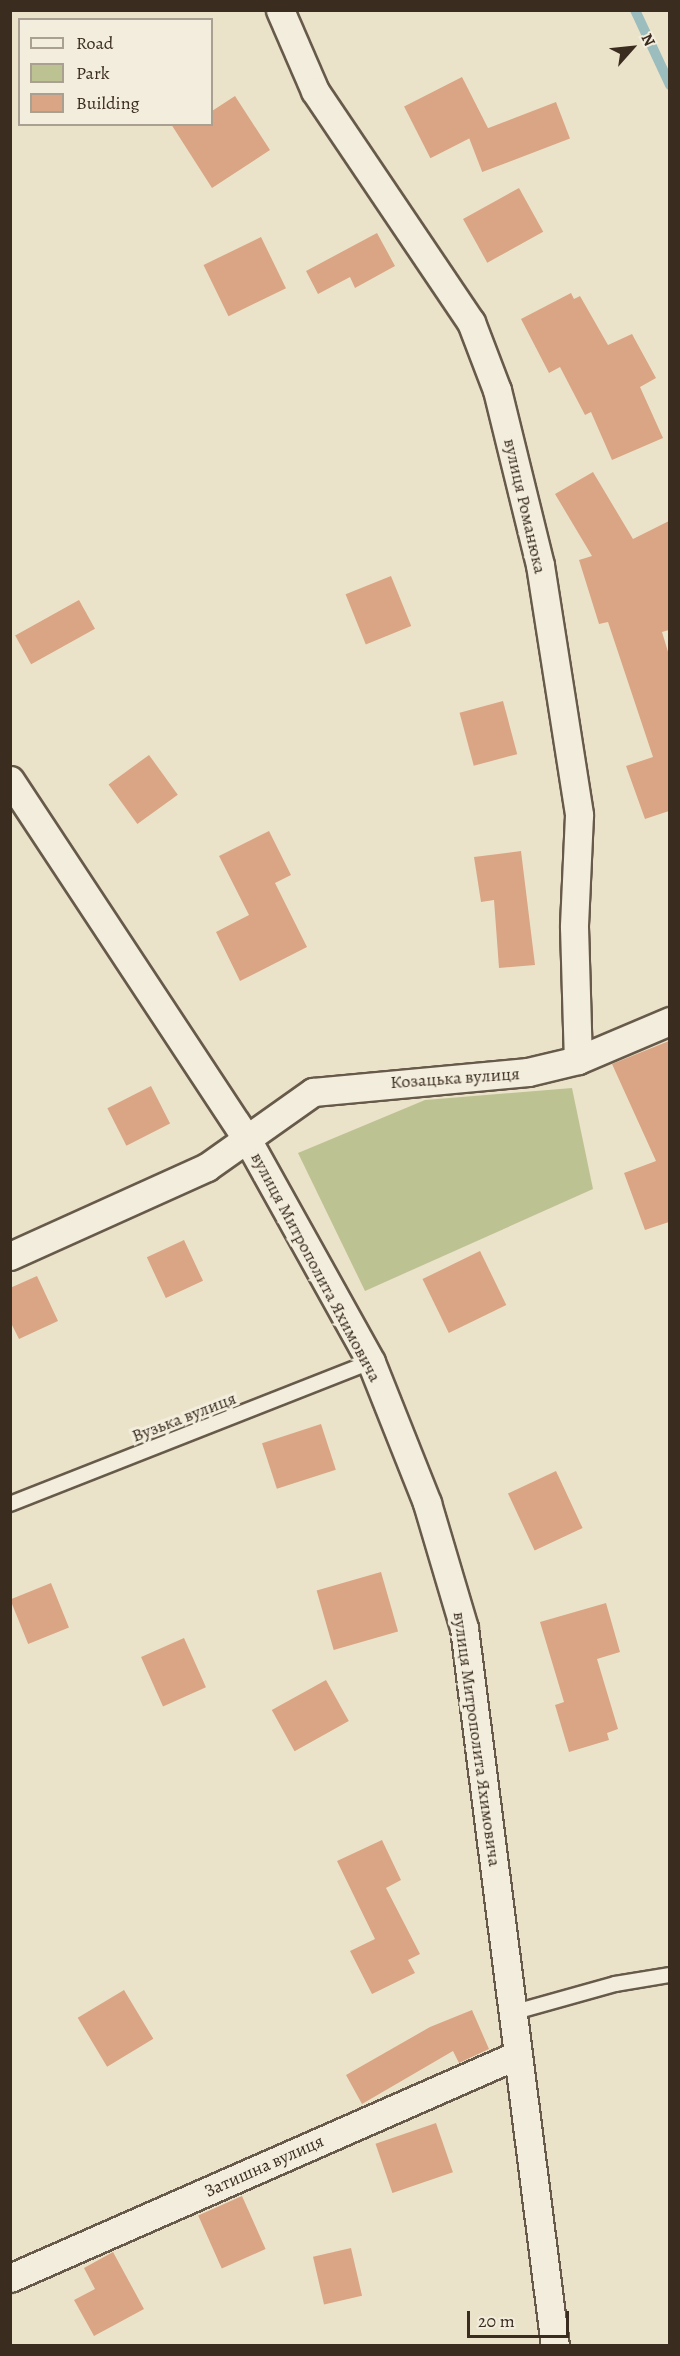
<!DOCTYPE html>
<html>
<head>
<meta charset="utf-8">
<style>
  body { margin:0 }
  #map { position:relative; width:680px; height:2356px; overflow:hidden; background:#ebe3c9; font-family:Alegreya,serif }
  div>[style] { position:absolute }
  .green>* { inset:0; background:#bdc293 }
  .stream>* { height:10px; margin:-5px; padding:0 5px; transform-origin:5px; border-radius:5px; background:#9bbdbe }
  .building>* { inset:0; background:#daa585; transform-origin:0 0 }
  .roads { filter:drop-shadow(2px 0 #675a4a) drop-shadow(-2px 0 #675a4a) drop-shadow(0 2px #675a4a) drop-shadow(0 -2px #675a4a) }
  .service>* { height:14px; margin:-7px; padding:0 7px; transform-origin:7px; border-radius:7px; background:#f2eddc }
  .minor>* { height:27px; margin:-13.5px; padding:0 13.5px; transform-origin:13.5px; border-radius:13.5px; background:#f2eddc }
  span { translate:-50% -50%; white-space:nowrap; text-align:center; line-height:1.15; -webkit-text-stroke:6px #f2eddc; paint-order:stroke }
  .street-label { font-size:18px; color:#3b2c20 }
  .frame { position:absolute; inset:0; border:12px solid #3b2c20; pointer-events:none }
  .legend { position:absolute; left:18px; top:18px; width:195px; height:108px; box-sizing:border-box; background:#f2eddc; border:2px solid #a9a091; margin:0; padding:8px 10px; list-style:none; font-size:18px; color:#3b2c20 }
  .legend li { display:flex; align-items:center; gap:12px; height:30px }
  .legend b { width:30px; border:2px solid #a9a091 }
  .north { position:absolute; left:602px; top:18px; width:60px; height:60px; -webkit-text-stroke:4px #f2eddc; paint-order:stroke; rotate:63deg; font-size:16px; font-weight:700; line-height:24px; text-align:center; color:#3b2c20 }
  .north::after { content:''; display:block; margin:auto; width:21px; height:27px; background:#3b2c20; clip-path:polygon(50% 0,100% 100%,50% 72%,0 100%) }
  .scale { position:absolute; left:467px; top:2311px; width:102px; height:27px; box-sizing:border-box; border:3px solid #3b2c20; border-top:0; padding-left:8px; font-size:18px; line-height:21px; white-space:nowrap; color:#3b2c20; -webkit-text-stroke:4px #f2eddc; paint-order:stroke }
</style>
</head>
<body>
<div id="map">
  <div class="green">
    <div style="clip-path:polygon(572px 1088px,593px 1189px,365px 1291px,298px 1153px,425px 1100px)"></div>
  </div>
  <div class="stream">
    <div style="left:635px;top:10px;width:83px;rotate:65deg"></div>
  </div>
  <div class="building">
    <div style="left:462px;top:77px;width:58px;height:65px;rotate:63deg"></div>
    <div style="clip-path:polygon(235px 96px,270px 150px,212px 188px,171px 124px,212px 124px,212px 111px)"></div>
    <div style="left:556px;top:102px;width:39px;height:94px;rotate:69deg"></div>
    <div style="left:519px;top:188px;width:50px;height:64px;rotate:61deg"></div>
    <div style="clip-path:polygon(377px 233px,395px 266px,355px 288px,350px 277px,318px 294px,306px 271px)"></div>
    <div style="left:261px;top:237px;width:57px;height:64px;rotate:64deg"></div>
    <div style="clip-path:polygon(571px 293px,574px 299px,580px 296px,608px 345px,632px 334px,656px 378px,640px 387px,663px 438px,612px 460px,591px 412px,585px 415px,560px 367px,549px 373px,521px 319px)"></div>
    <div style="clip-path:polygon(593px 472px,633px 539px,669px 521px,669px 630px,662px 632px,669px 655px,669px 811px,645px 819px,626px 766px,653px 757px,608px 622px,599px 624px,579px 560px,592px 556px,555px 494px)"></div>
    <div style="left:391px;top:576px;width:54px;height:49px;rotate:68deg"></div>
    <div style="left:79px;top:600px;width:33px;height:73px;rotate:61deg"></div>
    <div style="left:503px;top:701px;width:55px;height:45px;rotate:75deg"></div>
    <div style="left:149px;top:755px;width:49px;height:50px;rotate:54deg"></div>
    <div style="clip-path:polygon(269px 831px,291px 875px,275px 883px,307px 947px,240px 981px,216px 932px,249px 915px,219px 856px)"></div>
    <div style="clip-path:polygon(521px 851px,535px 965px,499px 968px,494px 900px,481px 902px,474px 857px)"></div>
    <div style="clip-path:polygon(669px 1041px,669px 1222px,645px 1230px,624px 1173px,656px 1161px,612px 1064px)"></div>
    <div style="left:151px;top:1086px;width:42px;height:49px;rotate:63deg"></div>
    <div style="left:184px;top:1240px;width:45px;height:41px;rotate:65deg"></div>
    <div style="left:480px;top:1251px;width:60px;height:64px;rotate:64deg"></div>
    <div style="clip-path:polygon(37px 1276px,58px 1321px,19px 1339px,10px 1321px,10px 1288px)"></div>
    <div style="left:321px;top:1424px;width:48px;height:62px;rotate:72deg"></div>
    <div style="left:556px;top:1471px;width:63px;height:53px;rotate:65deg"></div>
    <div style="left:381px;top:1572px;width:62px;height:67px;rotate:74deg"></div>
    <div style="left:51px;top:1583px;width:48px;height:44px;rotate:68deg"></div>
    <div style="clip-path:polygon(606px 1603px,620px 1652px,597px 1659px,618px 1729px,607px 1733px,609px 1740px,569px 1752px,555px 1705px,564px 1702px,540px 1622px)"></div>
    <div style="left:184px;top:1638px;width:54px;height:47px;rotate:66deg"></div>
    <div style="left:326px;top:1680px;width:47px;height:62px;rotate:61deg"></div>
    <div style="clip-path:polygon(382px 1840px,401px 1880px,386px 1888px,420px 1954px,408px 1960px,415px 1973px,372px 1994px,350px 1951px,375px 1939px,337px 1861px)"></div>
    <div style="left:124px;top:1990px;width:57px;height:54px;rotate:59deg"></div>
    <div style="clip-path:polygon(472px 2010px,489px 2049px,459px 2063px,453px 2051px,362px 2104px,346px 2075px,430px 2027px)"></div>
    <div style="left:436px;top:2123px;width:52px;height:64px;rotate:71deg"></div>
    <div style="left:242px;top:2196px;width:58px;height:48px;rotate:66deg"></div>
    <div style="left:351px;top:2248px;width:49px;height:39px;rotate:77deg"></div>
    <div style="clip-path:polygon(113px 2252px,144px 2309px,94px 2336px,74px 2300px,95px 2289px,84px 2268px)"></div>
  </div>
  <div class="roads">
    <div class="service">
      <div style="left:10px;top:1504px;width:388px;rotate:-21.5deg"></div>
      <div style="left:515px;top:2012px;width:104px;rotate:-15.6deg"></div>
      <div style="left:615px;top:1984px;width:56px;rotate:-9.3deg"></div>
    </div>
    <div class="minor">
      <div style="left:280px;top:10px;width:88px;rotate:66.6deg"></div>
      <div style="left:315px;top:91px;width:279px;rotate:56deg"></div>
      <div style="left:471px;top:322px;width:73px;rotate:69.1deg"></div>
      <div style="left:497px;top:390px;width:180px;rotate:76.2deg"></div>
      <div style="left:540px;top:565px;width:253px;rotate:81.1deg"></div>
      <div style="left:579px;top:815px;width:112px;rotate:92.6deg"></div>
      <div style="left:574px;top:927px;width:133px;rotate:88.3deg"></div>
      <div style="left:10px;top:780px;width:430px;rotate:56.6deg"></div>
      <div style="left:247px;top:1139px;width:255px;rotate:60.9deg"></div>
      <div style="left:371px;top:1362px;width:152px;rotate:68.3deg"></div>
      <div style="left:427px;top:1503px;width:130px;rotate:73.5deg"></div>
      <div style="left:464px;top:1628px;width:724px;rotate:82.78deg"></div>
      <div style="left:10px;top:1256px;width:216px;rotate:-24.3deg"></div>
      <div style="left:207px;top:1167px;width:130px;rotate:-35.3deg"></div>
      <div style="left:313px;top:1092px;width:216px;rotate:-5.3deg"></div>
      <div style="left:528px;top:1072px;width:51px;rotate:-13.5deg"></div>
      <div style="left:578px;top:1060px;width:100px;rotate:-23deg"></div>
      <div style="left:10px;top:2278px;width:554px;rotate:-23.74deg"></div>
    </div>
  </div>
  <div class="street-label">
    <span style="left:525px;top:506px;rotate:77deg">вулиця Романюка</span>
    <span style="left:455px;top:1078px;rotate:-4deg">Козацька вулиця</span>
    <span style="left:316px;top:1267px;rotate:62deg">вулиця Митрополита Яхимовича</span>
    <span style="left:184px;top:1417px;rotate:-21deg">Вузька вулиця</span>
    <span style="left:477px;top:1739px;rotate:82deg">вулиця Митрополита Яхимовича</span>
    <span style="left:264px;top:2166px;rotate:-24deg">Затишна вулиця</span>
  </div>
  <div class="frame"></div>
  <ul class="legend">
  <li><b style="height:8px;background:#f2eddc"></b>Road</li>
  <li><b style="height:16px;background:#bdc293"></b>Park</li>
  <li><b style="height:16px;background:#daa585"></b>Building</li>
  </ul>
  <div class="north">N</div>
  <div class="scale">20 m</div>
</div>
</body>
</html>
